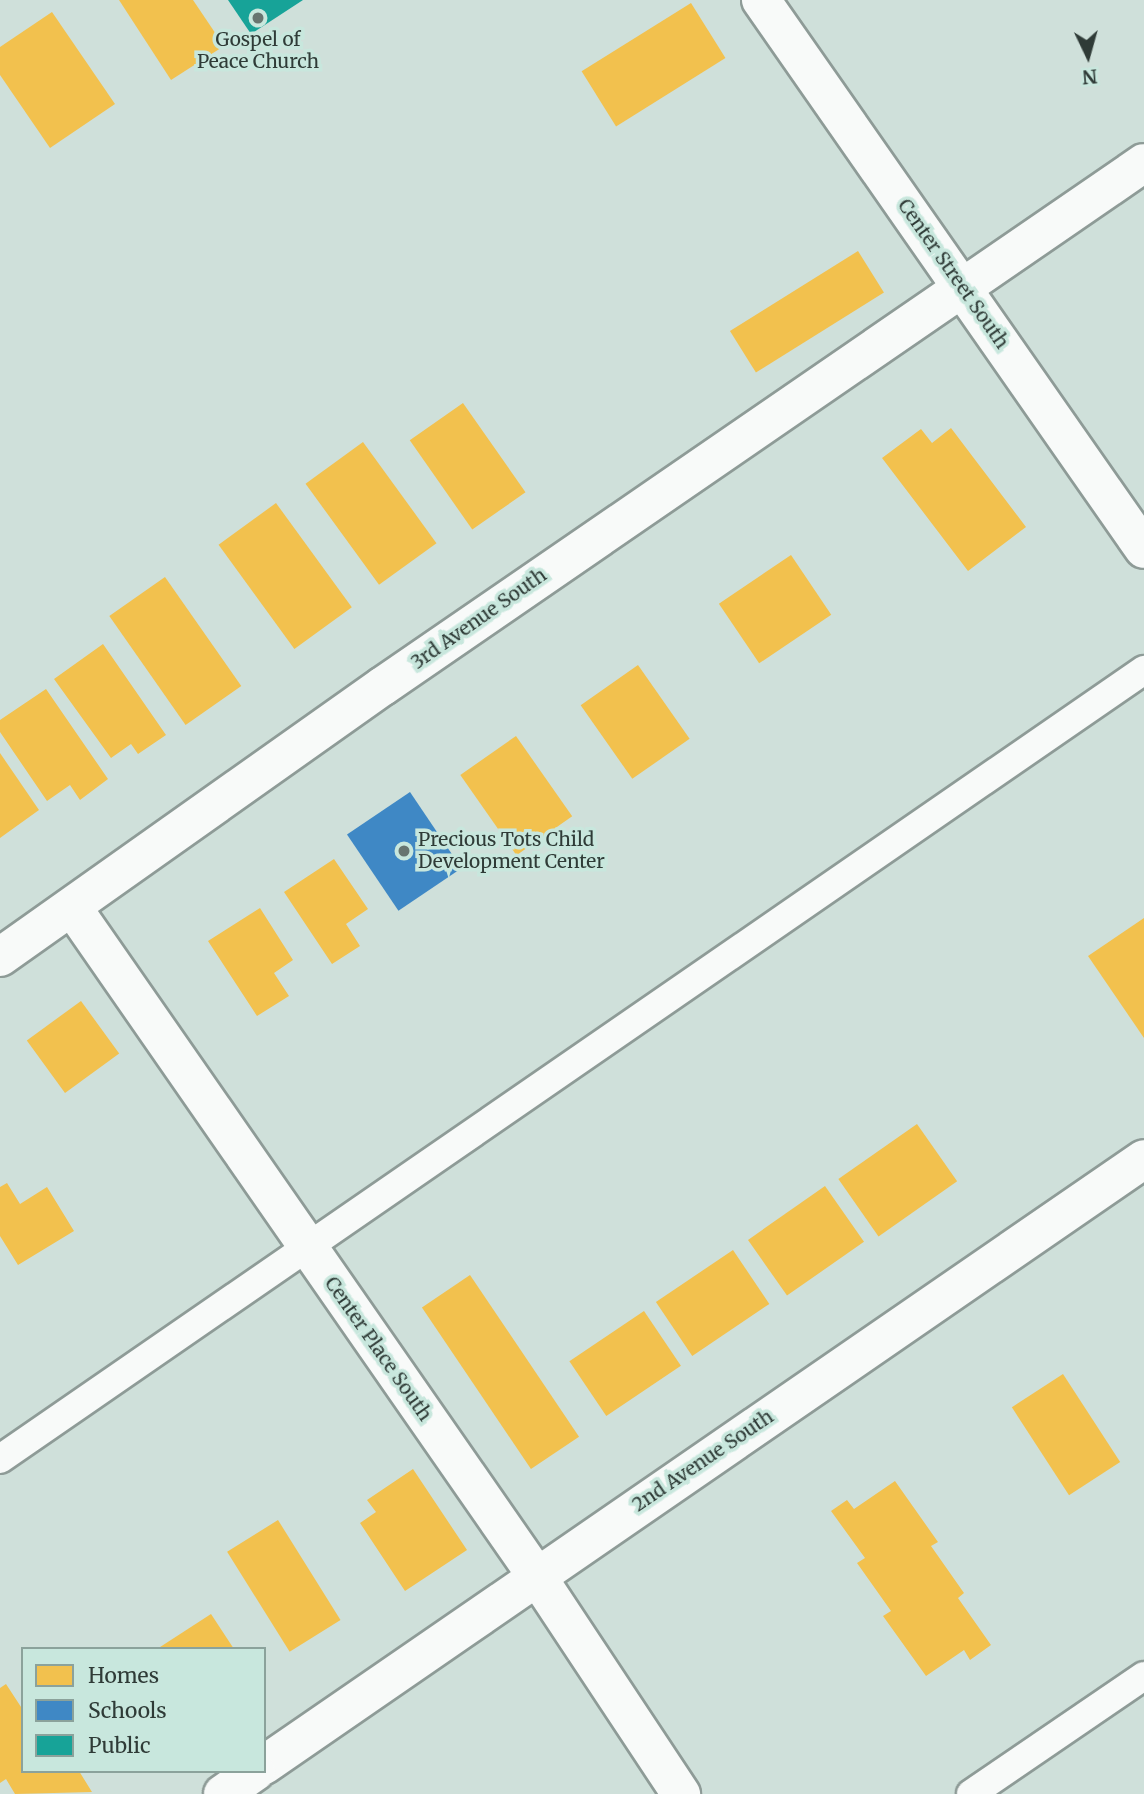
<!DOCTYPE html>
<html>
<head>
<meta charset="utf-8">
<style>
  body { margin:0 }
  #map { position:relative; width:1144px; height:1794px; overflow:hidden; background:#cfe0da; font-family:Merriweather,serif }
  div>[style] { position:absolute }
  .homes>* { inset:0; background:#f2c14e; transform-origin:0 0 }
  .schools>* { inset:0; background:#3f88c5; transform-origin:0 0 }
  .public>* { inset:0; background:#17a398 }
  .roads { filter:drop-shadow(2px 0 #8e9b97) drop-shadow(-2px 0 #8e9b97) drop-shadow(0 2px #8e9b97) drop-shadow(0 -2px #8e9b97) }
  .lane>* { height:28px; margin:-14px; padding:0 14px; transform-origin:14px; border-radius:14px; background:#f8faf9 }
  .street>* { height:38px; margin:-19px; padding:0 19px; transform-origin:19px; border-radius:19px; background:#f8faf9 }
  .dots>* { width:19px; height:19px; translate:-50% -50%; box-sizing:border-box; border:4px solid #c8e7dd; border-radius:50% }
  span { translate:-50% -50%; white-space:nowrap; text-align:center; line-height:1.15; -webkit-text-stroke:7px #c8e7dd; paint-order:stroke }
  .poi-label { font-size:19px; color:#2f3b37 }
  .left { translate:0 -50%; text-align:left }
  .street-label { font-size:19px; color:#2f3b37 }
  .legend { position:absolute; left:21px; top:1647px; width:245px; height:126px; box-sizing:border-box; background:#c8e7dd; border:2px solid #8ba29b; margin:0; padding:9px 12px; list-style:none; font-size:21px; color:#2f3b37 }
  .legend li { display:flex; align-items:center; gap:14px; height:35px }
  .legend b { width:35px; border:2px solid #8ba29b }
  .north { position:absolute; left:1053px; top:21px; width:70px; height:70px; -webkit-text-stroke:5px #c8e7dd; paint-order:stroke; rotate:175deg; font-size:19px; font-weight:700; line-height:28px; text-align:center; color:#2f3b37 }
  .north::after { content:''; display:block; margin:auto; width:24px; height:32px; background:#2f3b37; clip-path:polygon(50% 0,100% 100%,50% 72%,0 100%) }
</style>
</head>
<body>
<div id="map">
  <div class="homes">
    <div style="clip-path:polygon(119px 0,193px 0,224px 46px,171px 80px)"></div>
    <div style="left:691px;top:3px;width:65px;height:129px;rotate:58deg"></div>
    <div style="clip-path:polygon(52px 12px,115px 104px,50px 148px,0 75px,0 47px)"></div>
    <div style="left:858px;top:251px;width:49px;height:151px;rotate:58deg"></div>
    <div style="left:463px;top:403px;width:109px;height:65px;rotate:55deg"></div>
    <div style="clip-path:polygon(951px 428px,1026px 527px,968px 571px,882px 458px,921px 429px,932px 443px)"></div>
    <div style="left:363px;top:442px;width:125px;height:71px;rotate:54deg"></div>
    <div style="left:276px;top:503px;width:129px;height:71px;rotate:54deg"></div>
    <div style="left:791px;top:555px;width:72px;height:87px;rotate:56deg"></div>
    <div style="left:165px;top:577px;width:133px;height:68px;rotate:55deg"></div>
    <div style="clip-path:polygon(103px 644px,166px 735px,138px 754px,131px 744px,111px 758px,54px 679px)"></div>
    <div style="left:638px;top:665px;width:90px;height:70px;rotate:55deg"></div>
    <div style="clip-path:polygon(46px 689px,108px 779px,80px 800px,70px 785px,47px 801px,0 732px,0 720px)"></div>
    <div style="left:516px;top:736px;width:98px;height:68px;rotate:55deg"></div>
    <div style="clip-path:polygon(0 753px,39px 810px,0 838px)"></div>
    <div style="clip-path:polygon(334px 859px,368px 909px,346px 924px,360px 946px,332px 964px,284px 892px)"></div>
    <div style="clip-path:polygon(260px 908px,293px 960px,274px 973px,289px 996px,257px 1016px,208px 941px)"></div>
    <div style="clip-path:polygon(1144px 918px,1144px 1038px,1088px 956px)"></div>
    <div style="left:81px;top:1001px;width:65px;height:67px;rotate:54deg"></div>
    <div style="left:917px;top:1124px;width:70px;height:96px;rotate:55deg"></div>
    <div style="clip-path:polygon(7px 1183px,20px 1204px,47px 1187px,74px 1231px,18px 1265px,0 1236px,0 1187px)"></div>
    <div style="left:825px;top:1186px;width:68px;height:94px;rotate:55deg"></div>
    <div style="left:733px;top:1250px;width:65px;height:93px;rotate:56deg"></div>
    <div style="left:470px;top:1275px;width:195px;height:58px;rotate:56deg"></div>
    <div style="left:644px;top:1311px;width:66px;height:90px;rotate:56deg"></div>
    <div style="left:1063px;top:1374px;width:105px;height:61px;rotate:57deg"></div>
    <div style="clip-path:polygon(413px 1469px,467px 1550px,405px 1591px,360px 1523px,376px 1512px,367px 1500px)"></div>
    <div style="clip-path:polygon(895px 1481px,938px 1542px,931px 1546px,964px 1593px,958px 1598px,991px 1645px,970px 1660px,964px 1650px,926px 1676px,883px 1616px,891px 1611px,857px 1563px,865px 1558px,831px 1511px,847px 1500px,854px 1509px)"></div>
    <div style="left:278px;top:1520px;width:118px;height:60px;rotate:58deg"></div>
    <div style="clip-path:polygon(211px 1614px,234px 1649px,157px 1649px)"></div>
    <div style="clip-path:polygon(6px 1684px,23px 1710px,23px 1771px,79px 1771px,92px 1792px,15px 1794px,6px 1779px,0 1783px,0 1688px)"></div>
  </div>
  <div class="schools">
    <div style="left:410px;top:792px;width:92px;height:76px;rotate:56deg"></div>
  </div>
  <div class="public">
    <div style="clip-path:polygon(228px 0,303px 0,251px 34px)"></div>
  </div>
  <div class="roads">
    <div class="lane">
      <div style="left:0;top:1459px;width:1390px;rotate:-34.59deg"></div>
      <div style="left:971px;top:1794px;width:209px;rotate:-34.3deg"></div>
    </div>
    <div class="street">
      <div style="left:761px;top:0;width:669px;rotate:55.1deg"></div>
      <div style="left:72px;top:907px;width:813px;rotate:55.22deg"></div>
      <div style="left:536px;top:1575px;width:263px;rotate:56.5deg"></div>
      <div style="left:0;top:957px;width:469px;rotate:-35.3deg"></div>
      <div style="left:383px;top:686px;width:923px;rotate:-34.5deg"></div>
      <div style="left:264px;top:1765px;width:1068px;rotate:-34.55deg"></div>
      <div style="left:223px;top:1794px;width:40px;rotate:-34.9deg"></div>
    </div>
  </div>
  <div class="dots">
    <div style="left:258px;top:18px;background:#677570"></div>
    <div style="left:404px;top:851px;background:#677570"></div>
  </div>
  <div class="poi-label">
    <span style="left:258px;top:51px">Gospel of<br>Peace Church</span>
    <span class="left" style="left:418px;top:851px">Precious Tots Child<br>Development Center</span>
  </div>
  <div class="street-label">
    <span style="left:953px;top:274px;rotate:55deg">Center Street South</span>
    <span style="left:479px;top:619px;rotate:-35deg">3rd Avenue South</span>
    <span style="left:378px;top:1349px;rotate:55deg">Center Place South</span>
    <span style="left:703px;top:1461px;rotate:-34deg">2nd Avenue South</span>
  </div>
  <ul class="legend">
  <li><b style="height:19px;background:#f2c14e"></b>Homes</li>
  <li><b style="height:19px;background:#3f88c5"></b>Schools</li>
  <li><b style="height:19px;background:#17a398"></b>Public</li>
  </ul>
  <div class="north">N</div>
</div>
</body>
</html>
